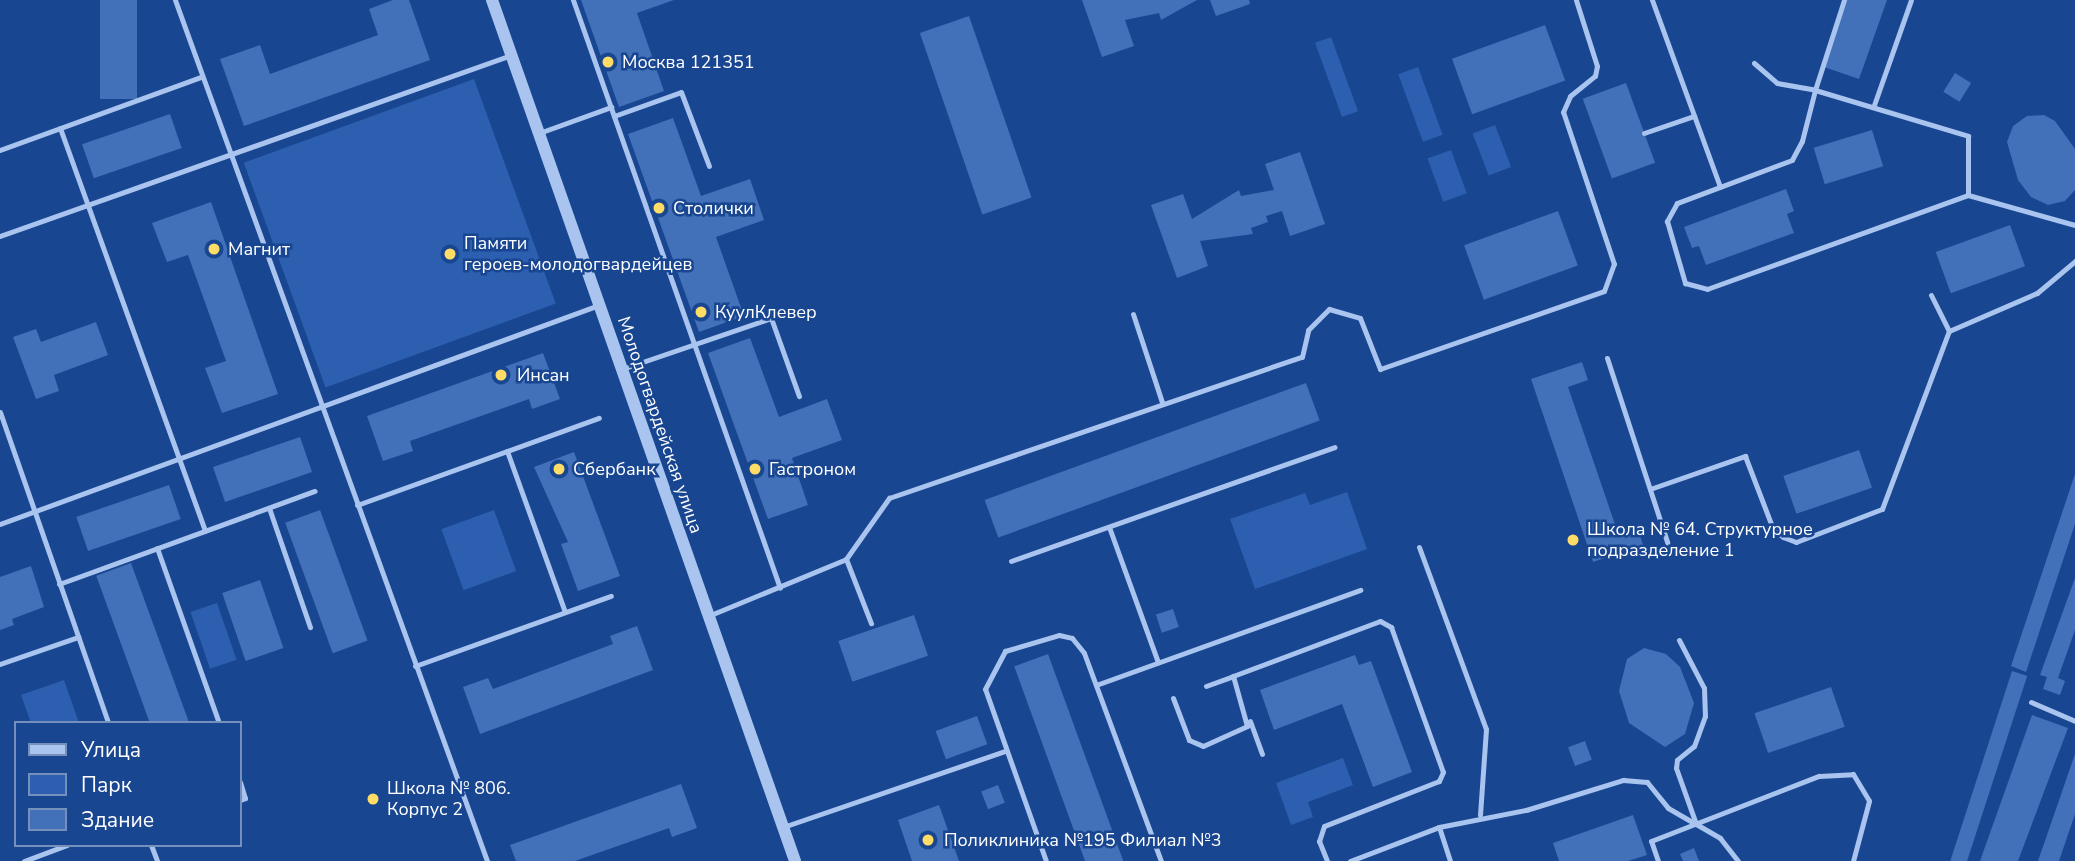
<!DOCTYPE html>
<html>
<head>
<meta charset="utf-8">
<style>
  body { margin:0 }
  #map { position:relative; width:2075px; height:861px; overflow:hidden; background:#194691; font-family:"Nunito Sans",sans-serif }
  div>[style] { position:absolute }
  .green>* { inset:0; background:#2c5faf; transform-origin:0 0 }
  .building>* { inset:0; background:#4270b9; transform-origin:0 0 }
  .service>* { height:5px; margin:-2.5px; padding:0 2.5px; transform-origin:2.5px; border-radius:2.5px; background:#a8c4ef }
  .tertiary>* { height:12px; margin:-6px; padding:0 6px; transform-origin:6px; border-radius:6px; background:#a8c4ef }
  .dots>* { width:19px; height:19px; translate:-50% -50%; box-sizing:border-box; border:4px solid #194691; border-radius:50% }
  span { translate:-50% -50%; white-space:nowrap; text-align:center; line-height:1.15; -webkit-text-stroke:5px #194691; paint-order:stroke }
  .poi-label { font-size:18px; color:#fff }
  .left { translate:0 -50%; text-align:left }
  .street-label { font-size:18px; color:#fff }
  .legend { position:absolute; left:14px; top:721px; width:228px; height:126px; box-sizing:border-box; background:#194691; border:2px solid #7590bd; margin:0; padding:9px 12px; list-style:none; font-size:21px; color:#fff }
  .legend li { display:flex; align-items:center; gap:14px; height:35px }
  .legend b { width:35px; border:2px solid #7590bd }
</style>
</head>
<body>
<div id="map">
  <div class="green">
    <div style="left:1331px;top:37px;width:79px;height:17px;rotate:70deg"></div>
    <div style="left:1418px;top:67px;width:72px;height:21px;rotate:70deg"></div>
    <div style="left:474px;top:79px;width:239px;height:245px;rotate:70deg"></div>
    <div style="left:1495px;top:125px;width:45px;height:24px;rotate:69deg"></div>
    <div style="left:1451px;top:150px;width:46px;height:25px;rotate:70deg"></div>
    <div style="clip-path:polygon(1347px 492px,1367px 549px,1255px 589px,1230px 519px,1305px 493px,1310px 505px)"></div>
    <div style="left:494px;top:510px;width:65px;height:56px;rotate:70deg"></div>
    <div style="left:217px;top:603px;width:60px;height:28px;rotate:71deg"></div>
    <div style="clip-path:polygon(64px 680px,79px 723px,31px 723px,21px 695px)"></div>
    <div style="clip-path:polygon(1343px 758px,1353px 785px,1308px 802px,1313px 817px,1291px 825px,1276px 783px)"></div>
  </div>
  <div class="building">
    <div style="left:100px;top:0;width:37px;height:99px"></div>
    <div style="clip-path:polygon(393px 0,409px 0,430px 60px,244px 126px,220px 59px,260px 45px,270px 74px,378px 35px,369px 9px)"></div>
    <div style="clip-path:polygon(581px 0,674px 0,637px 13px,664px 91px,619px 107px)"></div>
    <div style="clip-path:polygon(1082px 0,1197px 0,1161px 20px,1159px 13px,1125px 20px,1134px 46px,1102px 57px)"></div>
    <div style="clip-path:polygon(1210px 0,1249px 0,1250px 4px,1216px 16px)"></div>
    <div style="clip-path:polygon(1847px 0,1887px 0,1859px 79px,1824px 67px)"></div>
    <div style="left:969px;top:16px;width:192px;height:52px;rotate:71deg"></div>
    <div style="left:1545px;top:25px;width:59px;height:99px;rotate:70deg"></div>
    <div style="left:1955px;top:73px;width:19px;height:22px;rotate:32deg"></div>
    <div style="left:1626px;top:83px;width:85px;height:46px;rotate:70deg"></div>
    <div style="left:170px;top:114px;width:36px;height:93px;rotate:71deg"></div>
    <div style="clip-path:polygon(2044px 115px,2055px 121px,2075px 149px,2075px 190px,2065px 201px,2048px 205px,2031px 197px,2018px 180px,2007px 142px,2013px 126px,2027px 116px)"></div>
    <div style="clip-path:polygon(673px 118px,701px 196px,750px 179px,764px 220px,716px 237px,744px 316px,699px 332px,628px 134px)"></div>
    <div style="left:1872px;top:130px;width:38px;height:61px;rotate:73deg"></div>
    <div style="clip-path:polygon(1300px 152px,1325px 224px,1290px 236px,1282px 211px,1266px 216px,1268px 222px,1251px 228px,1253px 234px,1200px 241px,1208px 266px,1177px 278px,1151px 205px,1183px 194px,1192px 219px,1239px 190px,1241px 196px,1274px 190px,1265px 164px)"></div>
    <div style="clip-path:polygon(1786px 189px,1794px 211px,1787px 214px,1794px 233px,1706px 265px,1699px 246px,1692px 248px,1684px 227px)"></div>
    <div style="clip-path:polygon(211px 202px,278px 394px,222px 413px,205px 368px,226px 361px,188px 255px,167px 262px,152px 223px)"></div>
    <div style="left:1558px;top:211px;width:58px;height:100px;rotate:70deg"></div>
    <div style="left:2010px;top:225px;width:44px;height:79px;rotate:70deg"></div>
    <div style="clip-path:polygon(96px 322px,108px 355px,54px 375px,59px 391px,36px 399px,13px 337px,36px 329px,41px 342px)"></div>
    <div style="clip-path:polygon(750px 338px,779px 417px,827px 399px,842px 440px,792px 458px,808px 505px,768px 519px,708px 353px)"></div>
    <div style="clip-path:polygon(543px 353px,560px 399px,532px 409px,529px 399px,410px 441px,413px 451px,383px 461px,367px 416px)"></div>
    <div style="clip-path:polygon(1582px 362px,1588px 380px,1568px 387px,1618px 533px,1637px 526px,1643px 545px,1593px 562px,1531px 379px)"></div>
    <div style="left:1306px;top:383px;width:40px;height:342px;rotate:70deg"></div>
    <div style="left:300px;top:437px;width:37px;height:92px;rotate:71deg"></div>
    <div style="left:1859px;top:450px;width:40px;height:80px;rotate:71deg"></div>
    <div style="clip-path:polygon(574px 452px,620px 576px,578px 591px,561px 544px,568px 542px,534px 467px)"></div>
    <div style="clip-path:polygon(2075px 474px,2075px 524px,2026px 672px,2011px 666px)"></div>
    <div style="left:169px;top:485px;width:36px;height:98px;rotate:71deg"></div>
    <div style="left:320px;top:510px;width:139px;height:37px;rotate:70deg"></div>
    <div style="left:131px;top:563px;width:170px;height:37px;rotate:70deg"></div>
    <div style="clip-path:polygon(31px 566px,44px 607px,12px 619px,14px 625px,0 630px,0 577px)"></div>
    <div style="clip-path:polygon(2075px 578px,2075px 630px,2058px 678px,2065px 681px,2060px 695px,2043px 689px,2047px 677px,2040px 675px)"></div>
    <div style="left:260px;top:580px;width:72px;height:40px;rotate:71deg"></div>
    <div style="left:1173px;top:609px;width:19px;height:18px;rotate:72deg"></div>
    <div style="left:914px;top:615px;width:43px;height:80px;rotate:71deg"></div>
    <div style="clip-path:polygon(637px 626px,653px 670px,480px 734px,463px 687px,488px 678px,493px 689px,613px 644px,610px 636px)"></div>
    <div style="clip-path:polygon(1644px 648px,1666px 654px,1680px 667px,1694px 703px,1685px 734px,1665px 747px,1629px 723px,1619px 691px,1627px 659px)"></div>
    <div style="left:1048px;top:654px;width:220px;height:36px;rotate:70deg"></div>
    <div style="clip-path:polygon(1355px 655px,1359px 665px,1371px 661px,1412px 772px,1373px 787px,1342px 704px,1274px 730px,1260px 690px)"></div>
    <div style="left:2012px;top:671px;width:16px;height:201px;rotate:18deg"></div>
    <div style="left:1831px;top:687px;width:42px;height:81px;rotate:71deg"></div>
    <div style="clip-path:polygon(2032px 715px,2068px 728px,2018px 861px,1980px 861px)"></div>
    <div style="left:977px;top:716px;width:30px;height:44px;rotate:70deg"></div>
    <div style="left:1585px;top:741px;width:20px;height:18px;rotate:70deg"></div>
    <div style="clip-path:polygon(2075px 754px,2075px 814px,2059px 861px,2038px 861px)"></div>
    <div style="clip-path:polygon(681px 784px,697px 828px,672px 837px,669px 828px,575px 861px,516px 861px,510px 845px)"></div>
    <div style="left:998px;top:785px;width:19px;height:18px;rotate:69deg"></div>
    <div style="clip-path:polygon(939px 805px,959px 861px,912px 861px,898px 820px)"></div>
    <div style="clip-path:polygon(1633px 815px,1647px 855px,1628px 861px,1559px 861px,1553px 843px)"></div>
    <div style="clip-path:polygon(1694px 848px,1699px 861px,1683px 861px,1680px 854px)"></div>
  </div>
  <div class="service">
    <div style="left:175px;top:0;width:916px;rotate:70.08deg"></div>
    <div style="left:573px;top:0;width:623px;rotate:70.61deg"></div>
    <div style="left:1652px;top:0;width:199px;rotate:70deg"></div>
    <div style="left:1844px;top:0;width:95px;rotate:107.9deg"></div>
    <div style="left:1815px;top:90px;width:160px;rotate:16.7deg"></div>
    <div style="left:1968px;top:136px;width:59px;rotate:90deg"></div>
    <div style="left:1968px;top:195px;width:111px;rotate:15.7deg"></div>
    <div style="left:1754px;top:63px;width:30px;rotate:41deg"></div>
    <div style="left:1777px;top:83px;width:39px;rotate:10deg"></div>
    <div style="left:1815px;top:90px;width:53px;rotate:104.3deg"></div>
    <div style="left:1802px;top:141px;width:21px;rotate:118deg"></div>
    <div style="left:1792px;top:160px;width:123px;rotate:159.5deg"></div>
    <div style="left:1677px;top:203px;width:21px;rotate:119deg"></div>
    <div style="left:1667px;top:221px;width:65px;rotate:73.8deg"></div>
    <div style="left:1685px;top:283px;width:23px;rotate:15deg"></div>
    <div style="left:1707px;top:289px;width:277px;rotate:-19.8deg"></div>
    <div style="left:1874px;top:105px;width:111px;rotate:-70.6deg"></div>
    <div style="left:614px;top:116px;width:71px;rotate:-19.7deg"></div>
    <div style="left:681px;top:92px;width:79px;rotate:69.3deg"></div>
    <div style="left:60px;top:128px;width:428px;rotate:70.2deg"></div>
    <div style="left:539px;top:133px;width:77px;rotate:-19.9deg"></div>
    <div style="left:1644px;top:133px;width:53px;rotate:-18.8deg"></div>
    <div style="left:0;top:150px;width:214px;rotate:-20deg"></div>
    <div style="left:0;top:236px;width:542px;rotate:-19.5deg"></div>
    <div style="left:1931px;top:295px;width:40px;rotate:63.4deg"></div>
    <div style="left:1133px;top:314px;width:93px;rotate:71.8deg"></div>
    <div style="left:1607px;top:358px;width:194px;rotate:71.9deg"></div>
    <div style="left:622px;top:369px;width:157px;rotate:-18.9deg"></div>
    <div style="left:771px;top:318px;width:83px;rotate:70.3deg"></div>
    <div style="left:0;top:412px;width:329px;rotate:70.8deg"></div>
    <div style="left:507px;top:451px;width:171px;rotate:70.2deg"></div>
    <div style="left:1650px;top:489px;width:101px;rotate:-19.2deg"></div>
    <div style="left:1745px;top:456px;width:78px;rotate:69deg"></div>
    <div style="left:1773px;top:529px;width:13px;rotate:39deg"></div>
    <div style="left:1783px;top:537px;width:14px;rotate:21deg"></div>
    <div style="left:1796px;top:542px;width:92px;rotate:-21deg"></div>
    <div style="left:1882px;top:509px;width:190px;rotate:-69.4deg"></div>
    <div style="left:1949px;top:331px;width:96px;rotate:-23.4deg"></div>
    <div style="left:2037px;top:293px;width:50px;rotate:-40.1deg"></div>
    <div style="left:357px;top:505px;width:257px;rotate:-19.8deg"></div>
    <div style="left:269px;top:508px;width:126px;rotate:71deg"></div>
    <div style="left:0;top:524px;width:638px;rotate:-20.08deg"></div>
    <div style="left:1109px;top:527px;width:144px;rotate:70.1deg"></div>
    <div style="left:1419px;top:547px;width:194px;rotate:69.8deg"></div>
    <div style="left:1486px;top:729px;width:86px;rotate:94deg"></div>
    <div style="left:157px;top:548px;width:186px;rotate:70.5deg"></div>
    <div style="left:846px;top:559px;width:69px;rotate:68.7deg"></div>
    <div style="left:1011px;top:561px;width:343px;rotate:-19.4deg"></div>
    <div style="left:59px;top:584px;width:272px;rotate:-20deg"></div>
    <div style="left:708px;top:616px;width:149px;rotate:-22.4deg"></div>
    <div style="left:846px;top:559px;width:75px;rotate:-54.8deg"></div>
    <div style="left:889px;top:498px;width:436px;rotate:-18.9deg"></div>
    <div style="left:1302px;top:357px;width:28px;rotate:-77deg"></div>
    <div style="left:1308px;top:330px;width:30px;rotate:-45deg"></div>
    <div style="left:1329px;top:309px;width:32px;rotate:16deg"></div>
    <div style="left:1360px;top:318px;width:55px;rotate:68.6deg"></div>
    <div style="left:1380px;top:369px;width:237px;rotate:-19.2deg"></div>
    <div style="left:1604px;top:291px;width:29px;rotate:-70deg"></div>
    <div style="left:1614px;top:264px;width:160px;rotate:-108.5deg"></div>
    <div style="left:1563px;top:112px;width:17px;rotate:-66deg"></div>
    <div style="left:1570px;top:96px;width:32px;rotate:-39deg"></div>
    <div style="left:1595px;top:76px;width:10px;rotate:-79deg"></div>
    <div style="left:1597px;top:66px;width:69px;rotate:-107.7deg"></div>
    <div style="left:1679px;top:640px;width:54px;rotate:62.5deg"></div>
    <div style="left:1704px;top:688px;width:28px;rotate:88deg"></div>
    <div style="left:1705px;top:716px;width:32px;rotate:110deg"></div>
    <div style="left:1694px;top:746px;width:22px;rotate:141deg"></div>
    <div style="left:1677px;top:760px;width:8px;rotate:97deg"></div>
    <div style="left:1676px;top:768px;width:59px;rotate:70.3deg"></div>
    <div style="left:1696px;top:824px;width:28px;rotate:30deg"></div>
    <div style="left:1720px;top:838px;width:29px;rotate:52deg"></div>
    <div style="left:0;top:664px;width:83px;rotate:-19.1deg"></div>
    <div style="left:415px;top:666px;width:208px;rotate:-19.7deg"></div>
    <div style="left:1096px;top:685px;width:281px;rotate:-19.8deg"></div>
    <div style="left:1206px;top:686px;width:29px;rotate:-20deg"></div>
    <div style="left:1173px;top:698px;width:45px;rotate:69.1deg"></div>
    <div style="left:1189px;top:740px;width:15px;rotate:23deg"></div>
    <div style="left:1203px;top:746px;width:48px;rotate:-24.4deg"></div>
    <div style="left:1247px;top:726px;width:52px;rotate:-105.6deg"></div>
    <div style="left:1233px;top:676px;width:157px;rotate:-20.5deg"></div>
    <div style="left:1380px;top:621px;width:13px;rotate:29deg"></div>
    <div style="left:1391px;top:627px;width:154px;rotate:70.3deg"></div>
    <div style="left:1443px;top:772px;width:10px;rotate:114deg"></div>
    <div style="left:1439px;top:781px;width:123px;rotate:158.6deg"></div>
    <div style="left:1324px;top:826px;width:16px;rotate:108deg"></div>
    <div style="left:1319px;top:841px;width:22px;rotate:68deg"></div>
    <div style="left:2031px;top:702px;width:48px;rotate:23.4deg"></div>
    <div style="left:1250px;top:721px;width:35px;rotate:70deg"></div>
    <div style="left:240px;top:782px;width:17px;rotate:73deg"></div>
    <div style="left:245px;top:798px;width:5px;rotate:158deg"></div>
    <div style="left:783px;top:827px;width:235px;rotate:-18.9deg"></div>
    <div style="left:1439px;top:827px;width:36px;rotate:72deg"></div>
    <div style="left:151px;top:845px;width:17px;rotate:69deg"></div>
    <div style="left:24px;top:861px;width:46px;rotate:-20.4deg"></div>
    <div style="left:1046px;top:861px;width:182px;rotate:-109.5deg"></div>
    <div style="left:985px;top:689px;width:43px;rotate:-62.2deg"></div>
    <div style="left:1005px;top:651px;width:56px;rotate:-16.5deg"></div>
    <div style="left:1059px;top:635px;width:13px;rotate:13deg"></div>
    <div style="left:1072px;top:638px;width:19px;rotate:51deg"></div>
    <div style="left:1084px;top:653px;width:222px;rotate:69.7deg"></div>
    <div style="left:1350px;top:861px;width:95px;rotate:-20.9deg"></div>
    <div style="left:1439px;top:827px;width:89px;rotate:-11.1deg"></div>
    <div style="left:1526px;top:810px;width:102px;rotate:-17.2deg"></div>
    <div style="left:1623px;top:780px;width:24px;rotate:5deg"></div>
    <div style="left:1647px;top:782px;width:33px;rotate:51deg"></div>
    <div style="left:1668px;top:808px;width:32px;rotate:30deg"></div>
    <div style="left:1658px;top:861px;width:21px;rotate:-109deg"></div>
    <div style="left:1651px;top:841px;width:180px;rotate:-21.2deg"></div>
    <div style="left:1819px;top:776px;width:34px;rotate:-3deg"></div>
    <div style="left:1853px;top:774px;width:31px;rotate:59deg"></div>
    <div style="left:1869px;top:801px;width:62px;rotate:104.9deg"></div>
  </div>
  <div class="tertiary">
    <div style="left:492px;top:0;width:913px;rotate:70.61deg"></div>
  </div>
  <div class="dots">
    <div style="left:608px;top:62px;background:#ffdc66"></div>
    <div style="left:659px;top:208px;background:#ffdc66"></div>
    <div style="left:214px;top:249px;background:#ffdc66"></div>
    <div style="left:450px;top:254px;background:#ffdc66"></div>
    <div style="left:701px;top:312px;background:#ffdc66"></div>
    <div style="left:501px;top:375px;background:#ffdc66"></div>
    <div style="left:559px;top:469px;background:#ffdc66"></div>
    <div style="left:755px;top:469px;background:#ffdc66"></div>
    <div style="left:1573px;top:540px;background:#ffdc66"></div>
    <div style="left:373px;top:799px;background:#ffdc66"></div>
    <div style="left:928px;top:840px;background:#ffdc66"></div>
  </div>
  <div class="poi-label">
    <span class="left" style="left:622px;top:62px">Москва 121351</span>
    <span class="left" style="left:673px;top:208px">Столички</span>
    <span class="left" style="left:464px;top:254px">Памяти<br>героев-молодогвардейцев</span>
    <span class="left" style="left:228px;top:249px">Магнит</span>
    <span class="left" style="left:715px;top:312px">КуулКлевер</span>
    <span class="left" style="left:517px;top:375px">Инсан</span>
    <span class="left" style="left:573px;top:469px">Сбербанк</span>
    <span class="left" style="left:769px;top:469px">Гастроном</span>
    <span class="left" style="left:1587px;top:540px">Школа № 64. Структурное<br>подразделение 1</span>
    <span class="left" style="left:387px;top:799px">Школа № 806.<br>Корпус 2</span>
    <span class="left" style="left:944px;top:840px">Поликлиника №195 Филиал №3</span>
  </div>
  <div class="street-label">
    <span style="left:660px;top:425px;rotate:71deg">Молодогвардейская улица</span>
  </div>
  <ul class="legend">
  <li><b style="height:9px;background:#a8c4ef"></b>Улица</li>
  <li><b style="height:19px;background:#2c5faf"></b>Парк</li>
  <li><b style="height:19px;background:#4270b9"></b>Здание</li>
  </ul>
</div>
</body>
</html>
